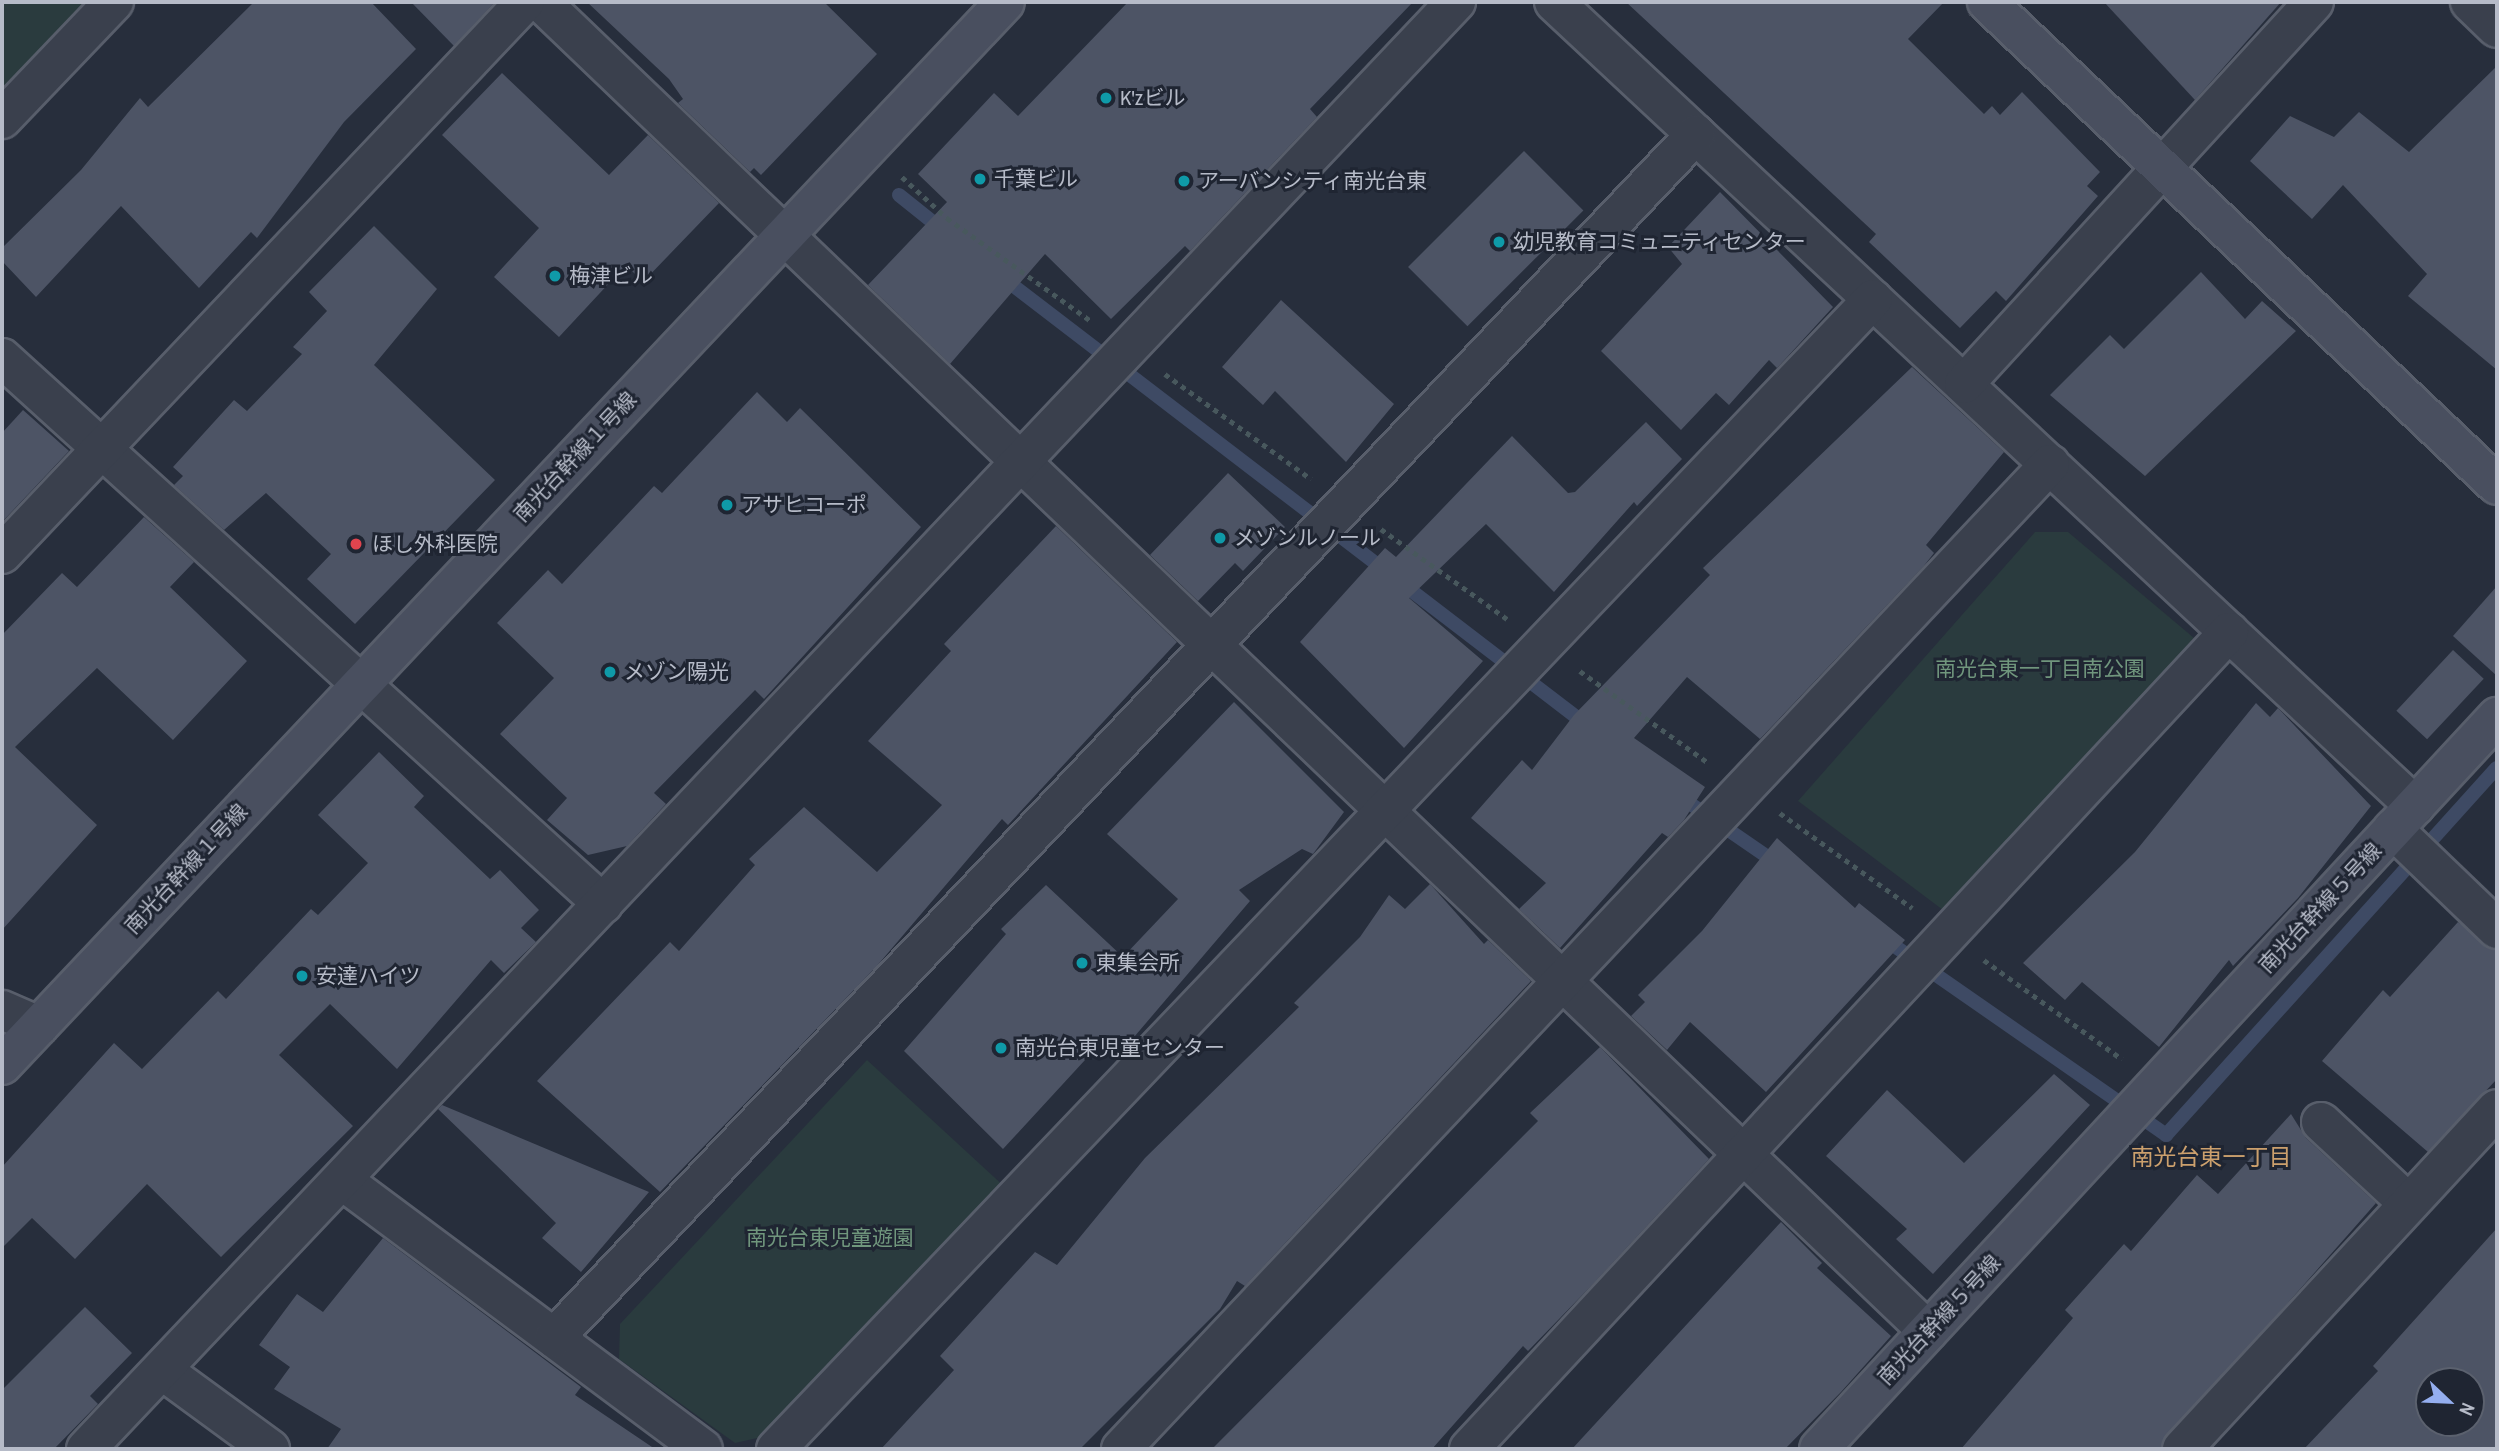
<!DOCTYPE html>
<html>
<head>
<meta charset="utf-8">
<style>
  body { margin:0 }
  #map { position:relative; width:2499px; height:1451px; overflow:hidden; background:#272e3c; font-family:"Archivo Narrow","Noto Sans JP",sans-serif }
  div>[style] { position:absolute }
  .green>* { inset:0; background:#2a3b3e }
  .stream>* { height:14px; margin:-7px; padding:0 7px; transform-origin:7px; border-radius:7px; background:#3e4a64 }
  .building>* { inset:0; background:#4d5465; transform-origin:0 0 }
  .path>* { height:4.5px; margin-top:-2.25px; transform-origin:0; background:repeating-linear-gradient(90deg,#48585d 0 5px,transparent 0 10px) }
  .roads { filter:drop-shadow(2px 0 #585e6b) drop-shadow(-2px 0 #585e6b) drop-shadow(0 2px #585e6b) drop-shadow(0 -2px #585e6b) }
  .street>* { height:38px; margin:-19px; padding:0 19px; transform-origin:19px; border-radius:19px; background:#3a404d }
  .secondary>* { height:38px; margin:-19px; padding:0 19px; transform-origin:19px; border-radius:19px; background:#494f5f }
  .dots>* { width:19px; height:19px; translate:-50% -50%; box-sizing:border-box; border:4px solid #1f2532; border-radius:50% }
  span { translate:-50% -50%; white-space:nowrap; text-align:center; line-height:1.15; -webkit-text-stroke:6px #1f2532; paint-order:stroke }
  .poi-label { font-size:21px; color:#b6bbc8 }
  .left { translate:0 -50%; text-align:left }
  .street-label { font-size:21px; color:#b6bbc8 }
  .park-label { font-size:21px; color:#70967d }
  .neighbourhood-label { font-size:23px; color:#cca06d }
  .frame { position:absolute; inset:0; border:4px solid #b6bbc8; pointer-events:none }
  .north { position:absolute; left:2415px; top:1367px; width:70px; height:70px; box-sizing:border-box; background:#1f2532; border:2px solid #5b616e; border-radius:50%; rotate:113deg; font-size:19px; font-weight:700; line-height:28px; text-align:center; color:#b6bbc8 }
  .north::after { content:''; display:block; margin:auto; width:24px; height:32px; background:#94aeef; clip-path:polygon(50% 0,100% 100%,50% 72%,0 100%) }
</style>
</head>
<body>
<div id="map">
  <div class="green">
    <div style="clip-path:polygon(2px 2px,94px 2px,2px 98px)"></div>
    <div style="clip-path:polygon(2035px 532px,2068px 532px,2194px 638px,1947px 913px,1798px 801px)"></div>
    <div style="clip-path:polygon(867px 1060px,1007px 1189px,775px 1434px,735px 1443px,619px 1359px,620px 1324px)"></div>
  </div>
  <div class="stream">
    <div style="left:899px;top:195px;width:58px;rotate:38.7deg"></div>
    <div style="left:1002px;top:277px;width:738px;rotate:37.46deg"></div>
    <div style="left:1679px;top:796px;width:120px;rotate:34.5deg"></div>
    <div style="left:1883px;top:938px;width:345px;rotate:34.8deg"></div>
    <div style="left:2166px;top:1135px;width:494px;rotate:-48deg"></div>
  </div>
  <div class="building">
    <div style="clip-path:polygon(254px 2px,371px 2px,416px 49px,344px 122px,257px 238px,251px 232px,199px 288px,121px 206px,36px 297px,2px 261px,2px 248px,81px 170px,140px 98px,148px 107px)"></div>
    <div style="clip-path:polygon(411px 2px,495px 2px,454px 46px)"></div>
    <div style="clip-path:polygon(587px 2px,824px 2px,877px 54px,761px 175px,754px 168px,750px 172px,678px 103px,683px 99px,669px 79px)"></div>
    <div style="clip-path:polygon(1128px 2px,1413px 2px,1310px 109px,1317px 117px,1190px 251px,1185px 246px,1111px 319px,1045px 254px,950px 364px,868px 285px,947px 202px,918px 174px,994px 93px,1018px 116px)"></div>
    <div style="clip-path:polygon(1626px 2px,1944px 2px,1908px 39px,1984px 114px,1992px 106px,2000px 115px,2022px 92px,2100px 172px,2087px 186px,2098px 196px,2006px 301px,1996px 291px,1960px 328px,1869px 242px,1876px 234px)"></div>
    <div style="clip-path:polygon(2104px 2px,2281px 2px,2195px 100px)"></div>
    <div style="clip-path:polygon(2497px 66px,2497px 370px,2408px 296px,2427px 274px,2343px 185px,2312px 219px,2250px 161px,2290px 116px,2334px 137px,2359px 112px,2409px 152px)"></div>
    <div style="clip-path:polygon(502px 73px,609px 175px,648px 135px,719px 203px,643px 282px,626px 265px,559px 337px,494px 277px,539px 228px,442px 135px)"></div>
    <div style="left:1524px;top:151px;width:84px;height:164px;rotate:45deg"></div>
    <div style="clip-path:polygon(1720px 192px,1833px 307px,1777px 368px,1769px 360px,1729px 405px,1716px 393px,1681px 430px,1601px 351px,1682px 264px,1668px 247px)"></div>
    <div style="clip-path:polygon(374px 226px,437px 289px,374px 365px,495px 480px,355px 624px,307px 579px,331px 554px,266px 493px,224px 530px,174px 485px,183px 476px,173px 467px,234px 400px,247px 411px,302px 354px,293px 347px,327px 311px,309px 292px)"></div>
    <div style="clip-path:polygon(2201px 272px,2245px 319px,2262px 301px,2296px 331px,2145px 476px,2050px 395px,2110px 335px,2124px 349px)"></div>
    <div style="clip-path:polygon(1281px 300px,1394px 404px,1346px 462px,1275px 391px,1263px 405px,1222px 367px)"></div>
    <div style="clip-path:polygon(1912px 367px,2004px 452px,1926px 545px,1934px 553px,1923px 567px,1760px 739px,1687px 677px,1634px 738px,1705px 787px,1684px 820px,1668px 837px,1662px 833px,1560px 948px,1519px 909px,1546px 883px,1471px 818px,1522px 760px,1532px 770px,1574px 715px,1710px 575px,1703px 568px)"></div>
    <div style="clip-path:polygon(757px 392px,787px 422px,800px 408px,921px 527px,764px 699px,755px 690px,654px 793px,666px 804px,627px 846px,588px 855px,547px 820px,567px 798px,500px 734px,554px 678px,497px 623px,548px 570px,562px 584px,654px 486px,662px 493px)"></div>
    <div style="clip-path:polygon(23px 410px,69px 451px,2px 522px,2px 433px)"></div>
    <div style="clip-path:polygon(1646px 422px,1682px 459px,1637px 506px,1634px 502px,1554px 592px,1486px 524px,1409px 598px,1483px 661px,1404px 748px,1300px 642px,1385px 548px,1396px 557px,1512px 436px,1568px 493px,1575px 492px)"></div>
    <div style="clip-path:polygon(1228px 473px,1285px 527px,1243px 571px,1235px 563px,1198px 601px,1150px 555px)"></div>
    <div style="clip-path:polygon(144px 517px,194px 562px,170px 587px,247px 661px,173px 740px,97px 668px,15px 747px,97px 825px,2px 930px,2px 635px,62px 573px,77px 587px)"></div>
    <div style="clip-path:polygon(1056px 526px,1177px 642px,1008px 825px,1002px 819px,876px 967px,660px 1192px,537px 1081px,670px 942px,679px 951px,755px 865px,749px 859px,804px 807px,877px 872px,942px 805px,868px 741px,951px 651px,944px 644px)"></div>
    <div style="clip-path:polygon(2497px 586px,2497px 676px,2453px 636px)"></div>
    <div style="left:2453px;top:650px;width:42px;height:83px;rotate:43deg"></div>
    <div style="clip-path:polygon(1234px 702px,1344px 812px,1313px 854px,1302px 849px,1239px 890px,1250px 901px,1123px 1050px,1108px 1035px,1003px 1149px,904px 1051px,1006px 934px,1001px 929px,1046px 885px,1123px 957px,1178px 899px,1107px 834px)"></div>
    <div style="clip-path:polygon(2256px 703px,2270px 717px,2278px 708px,2371px 806px,2298px 898px,2233px 966px,2229px 960px,2159px 1047px,2082px 982px,2065px 1000px,2023px 963px,2135px 852px)"></div>
    <div style="clip-path:polygon(379px 752px,424px 796px,414px 807px,490px 879px,500px 870px,539px 910px,521px 928px,536px 942px,504px 973px,491px 960px,397px 1069px,330px 1004px,279px 1055px,353px 1126px,221px 1257px,147px 1184px,75px 1259px,32px 1218px,2px 1248px,2px 1167px,114px 1043px,142px 1069px,218px 991px,226px 999px,311px 909px,318px 915px,368px 863px,318px 815px)"></div>
    <div style="clip-path:polygon(1777px 838px,1855px 908px,1859px 903px,1905px 940px,1766px 1092px,1690px 1022px,1667px 1050px,1631px 1016px,1645px 1002px,1638px 995px,1702px 931px)"></div>
    <div style="clip-path:polygon(1430px 884px,1484px 944px,1488px 940px,1531px 981px,1245px 1286px,1237px 1281px,1220px 1309px,1080px 1449px,881px 1449px,954px 1370px,940px 1356px,1035px 1252px,1057px 1265px,1145px 1158px,1299px 1007px,1294px 1003px,1360px 937px,1389px 895px,1405px 909px)"></div>
    <div style="clip-path:polygon(2458px 922px,2497px 950px,2497px 1079px,2428px 1152px,2322px 1061px,2383px 990px,2390px 997px)"></div>
    <div style="clip-path:polygon(1600px 1047px,1709px 1159px,1593px 1284px,1528px 1351px,1523px 1346px,1432px 1449px,1212px 1449px,1538px 1121px,1530px 1113px)"></div>
    <div style="clip-path:polygon(2054px 1074px,2090px 1105px,1933px 1274px,1896px 1239px,1907px 1229px,1826px 1156px,1887px 1090px,1964px 1163px)"></div>
    <div style="clip-path:polygon(442px 1105px,649px 1192px,581px 1272px,542px 1238px,556px 1223px,438px 1109px)"></div>
    <div style="clip-path:polygon(2291px 1114px,2306px 1138px,2376px 1203px,2159px 1449px,1961px 1449px,2073px 1318px,2065px 1310px,2124px 1244px,2131px 1251px,2197px 1175px,2218px 1194px)"></div>
    <div style="clip-path:polygon(1781px 1222px,1822px 1263px,1817px 1268px,1891px 1336px,1841px 1392px,1785px 1449px,1572px 1449px)"></div>
    <div style="clip-path:polygon(evenodd,2497px 1228px,2497px 1449px,2304px 1449px,2378px 1371px,2373px 1366px,2497px 1228px,2429px 1381px,2471px 1381px,2471px 1423px,2429px 1423px,2429px 1381px)"></div>
    <div style="clip-path:polygon(383px 1238px,581px 1387px,575px 1395px,655px 1449px,327px 1449px,341px 1429px,274px 1389px,290px 1367px,259px 1345px,297px 1294px,323px 1312px)"></div>
    <div style="clip-path:polygon(85px 1307px,132px 1353px,90px 1396px,98px 1404px,54px 1449px,2px 1449px,2px 1390px)"></div>
  </div>
  <div class="path">
    <div style="left:902px;top:177px;width:61px;rotate:42.3deg"></div>
    <div style="left:947px;top:218px;width:178px;rotate:35.6deg"></div>
    <div style="left:1165px;top:374px;width:180px;rotate:35.7deg"></div>
    <div style="left:1381px;top:529px;width:155px;rotate:35.5deg"></div>
    <div style="left:1580px;top:671px;width:156px;rotate:35.6deg"></div>
    <div style="left:1780px;top:813px;width:163px;rotate:35.7deg"></div>
    <div style="left:1984px;top:960px;width:170px;rotate:35.7deg"></div>
  </div>
  <div class="roads">
    <div class="street">
      <div style="left:541px;top:2px;width:1921px;rotate:43.78deg"></div>
      <div style="left:1554px;top:2px;width:1178px;rotate:43.04deg"></div>
      <div style="left:2470px;top:2px;width:37px;rotate:44deg"></div>
      <div style="left:2px;top:119px;width:162px;rotate:-46.3deg"></div>
      <div style="left:2px;top:358px;width:812px;rotate:42.25deg"></div>
      <div style="left:1964px;top:384px;width:518px;rotate:-47.5deg"></div>
      <div style="left:2px;top:554px;width:760px;rotate:-46.55deg"></div>
      <div style="left:2393px;top:829px;width:144px;rotate:43.9deg"></div>
      <div style="left:2px;top:1010px;width:40px;rotate:23.4deg"></div>
      <div style="left:2321px;top:1122px;width:119px;rotate:43deg"></div>
      <div style="left:342px;top:1180px;width:450px;rotate:36.7deg"></div>
      <div style="left:554px;top:1338px;width:1659px;rotate:-46.51deg"></div>
      <div style="left:162px;top:1370px;width:134px;rotate:36.2deg"></div>
      <div style="left:86px;top:1449px;width:1993px;rotate:-46.57deg"></div>
      <div style="left:776px;top:1449px;width:1589px;rotate:-46.35deg"></div>
      <div style="left:1121px;top:1449px;width:1354px;rotate:-46.68deg"></div>
      <div style="left:1469px;top:1449px;width:1116px;rotate:-47.07deg"></div>
      <div style="left:2182px;top:1449px;width:463px;rotate:-47.2deg"></div>
    </div>
    <div class="secondary">
      <div style="left:1987px;top:2px;width:702px;rotate:43.44deg"></div>
      <div style="left:2px;top:1065px;width:1461px;rotate:-46.66deg"></div>
      <div style="left:1819px;top:1449px;width:998px;rotate:-47.19deg"></div>
    </div>
  </div>
  <div class="dots">
    <div style="left:1106px;top:98px;background:#0f9aa8"></div>
    <div style="left:980px;top:179px;background:#0f9aa8"></div>
    <div style="left:1184px;top:181px;background:#0f9aa8"></div>
    <div style="left:1499px;top:242px;background:#0f9aa8"></div>
    <div style="left:555px;top:276px;background:#0f9aa8"></div>
    <div style="left:727px;top:505px;background:#0f9aa8"></div>
    <div style="left:1220px;top:538px;background:#0f9aa8"></div>
    <div style="left:356px;top:544px;background:#e0444e"></div>
    <div style="left:610px;top:672px;background:#0f9aa8"></div>
    <div style="left:1082px;top:963px;background:#0f9aa8"></div>
    <div style="left:302px;top:976px;background:#0f9aa8"></div>
    <div style="left:1001px;top:1048px;background:#0f9aa8"></div>
  </div>
  <div class="poi-label">
    <span class="left" style="left:1120px;top:98px">K'zビル</span>
    <span class="left" style="left:994px;top:179px">千葉ビル</span>
    <span class="left" style="left:1198px;top:181px">アーバンシティ南光台東</span>
    <span class="left" style="left:1513px;top:242px">幼児教育コミュニティセンター</span>
    <span class="left" style="left:569px;top:276px">梅津ビル</span>
    <span class="left" style="left:741px;top:505px">アサヒコーポ</span>
    <span class="left" style="left:1234px;top:538px">メゾンルノール</span>
    <span class="left" style="left:372px;top:544px">ほし外科医院</span>
    <span class="left" style="left:624px;top:672px">メゾン陽光</span>
    <span class="left" style="left:1096px;top:963px">東集会所</span>
    <span class="left" style="left:316px;top:976px">安達ハイツ</span>
    <span class="left" style="left:1015px;top:1048px">南光台東児童センター</span>
  </div>
  <div class="street-label">
    <span style="left:575px;top:457px;rotate:-47deg">南光台幹線１号線</span>
    <span style="left:186px;top:869px;rotate:-47deg">南光台幹線１号線</span>
    <span style="left:2320px;top:908px;rotate:-47deg">南光台幹線５号線</span>
    <span style="left:1939px;top:1320px;rotate:-47deg">南光台幹線５号線</span>
  </div>
  <div class="park-label">
    <span style="left:2040px;top:669px">南光台東一丁目南公園</span>
    <span style="left:830px;top:1238px">南光台東児童遊園</span>
  </div>
  <div class="neighbourhood-label">
    <span style="left:2211px;top:1157px">南光台東一丁目</span>
  </div>
  <div class="frame"></div>
  <div class="north">N</div>
</div>
</body>
</html>
